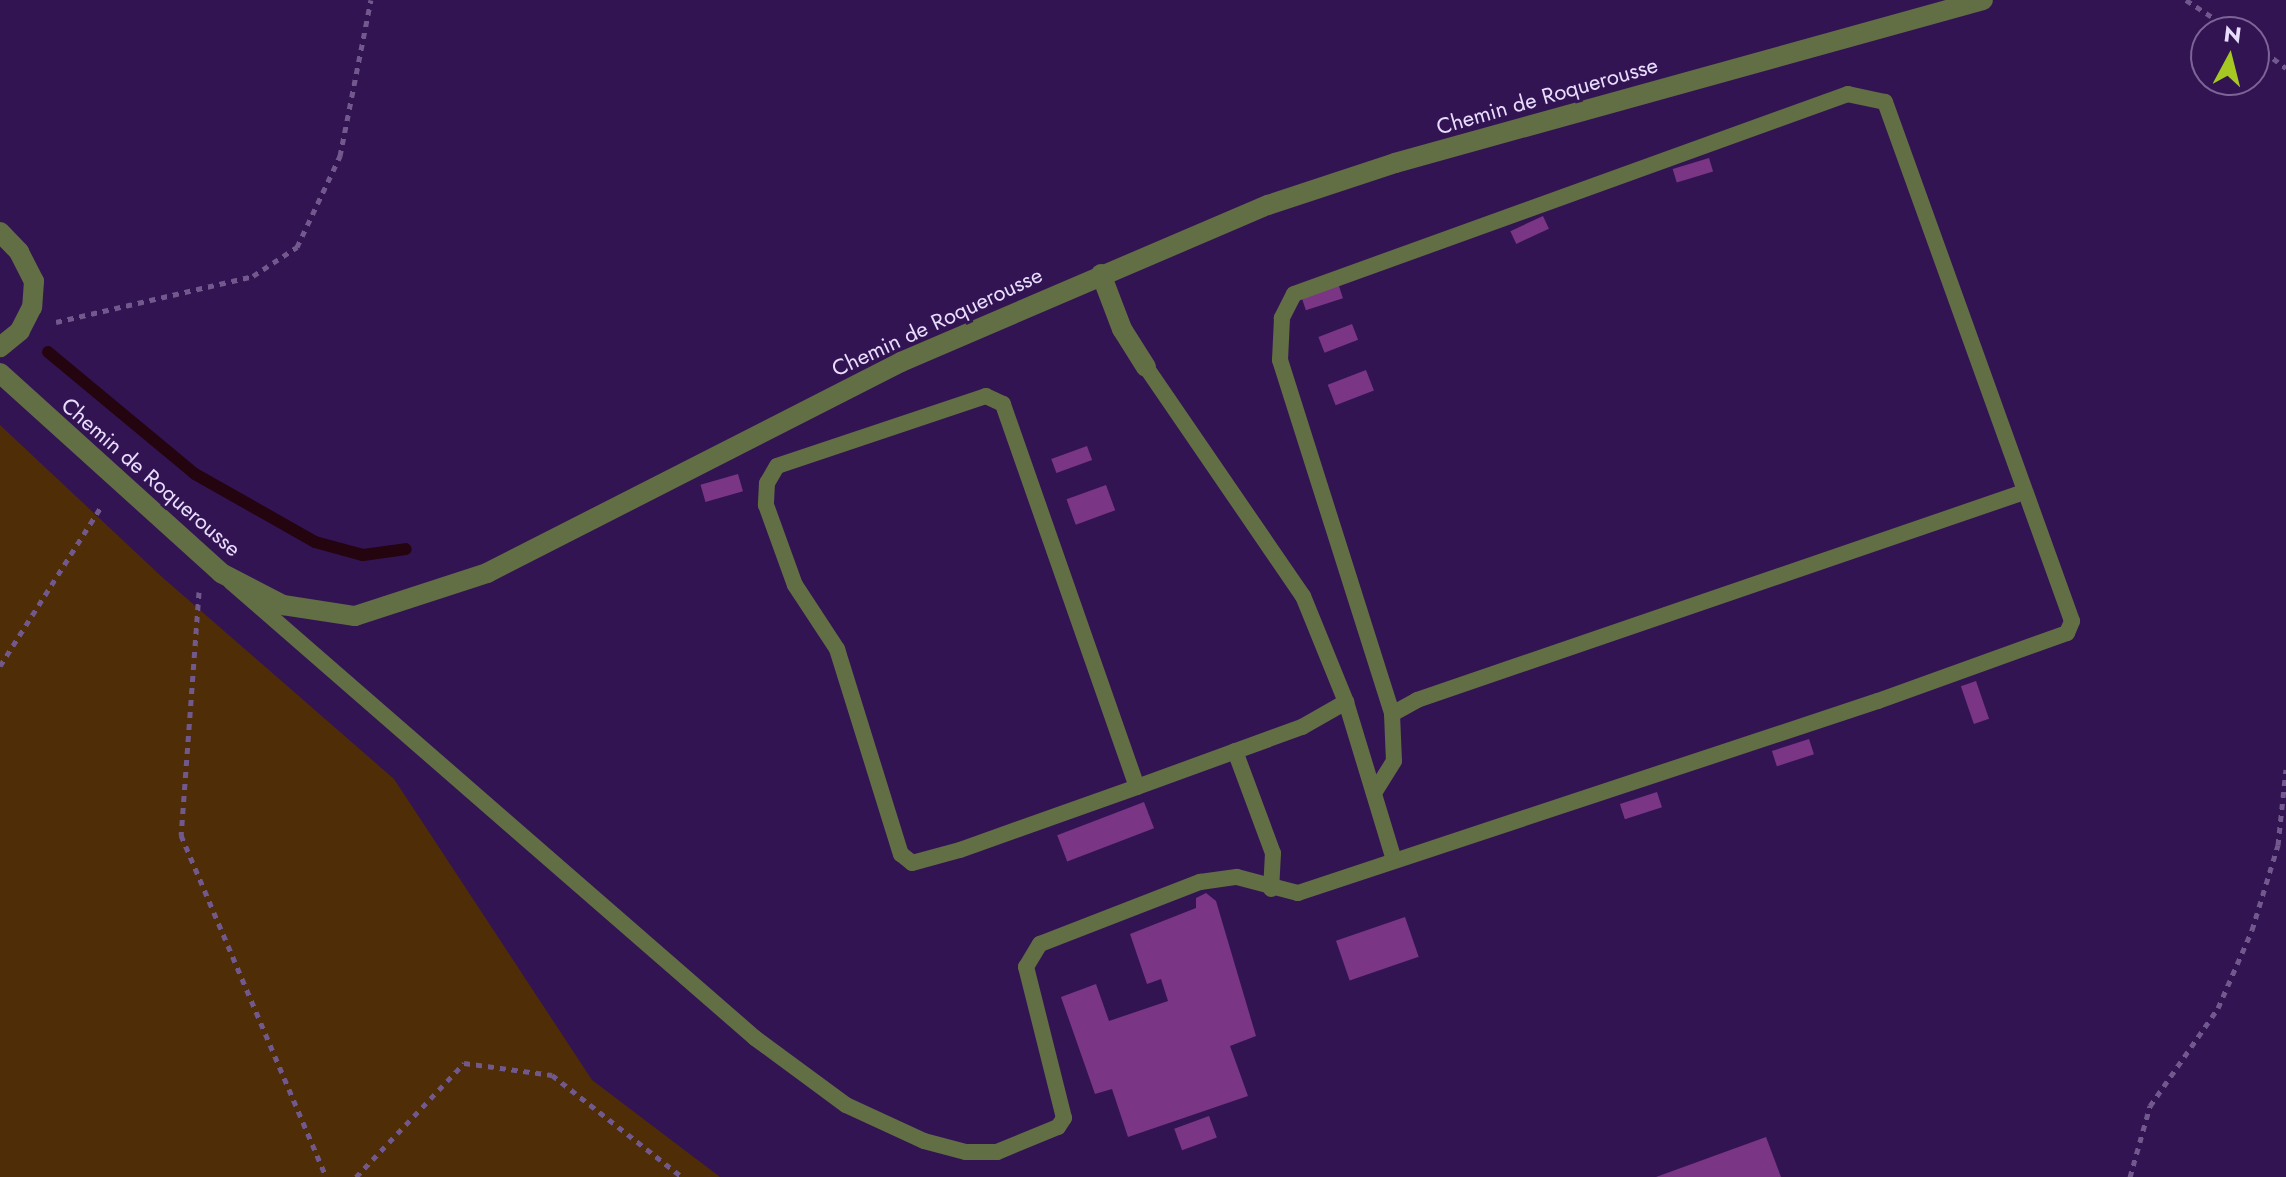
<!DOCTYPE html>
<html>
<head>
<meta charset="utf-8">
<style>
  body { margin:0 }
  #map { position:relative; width:2286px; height:1177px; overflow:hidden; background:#331453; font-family:Jost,sans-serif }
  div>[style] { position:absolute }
  .green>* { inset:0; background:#4f2d07 }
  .stream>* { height:12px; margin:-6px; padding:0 6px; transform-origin:6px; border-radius:6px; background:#24040f }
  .building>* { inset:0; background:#7a3585; transform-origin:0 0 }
  .path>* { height:5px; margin-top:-2.5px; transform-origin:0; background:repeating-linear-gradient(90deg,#71588d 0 6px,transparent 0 12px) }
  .service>* { height:16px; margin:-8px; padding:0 8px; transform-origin:8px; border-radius:8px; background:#626f44 }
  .minor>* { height:20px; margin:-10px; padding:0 10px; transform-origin:10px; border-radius:10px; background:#626f44 }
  span { translate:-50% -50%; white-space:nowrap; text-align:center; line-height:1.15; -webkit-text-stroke:6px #331453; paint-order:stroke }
  .street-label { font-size:22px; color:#e9ddfd }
  .north { position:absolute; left:2190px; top:16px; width:80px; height:80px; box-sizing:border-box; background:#331453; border:2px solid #7c6497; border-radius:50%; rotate:7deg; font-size:22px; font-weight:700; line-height:32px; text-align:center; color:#e9ddfd }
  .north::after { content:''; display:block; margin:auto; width:28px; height:36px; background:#a5c823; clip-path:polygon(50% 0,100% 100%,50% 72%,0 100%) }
</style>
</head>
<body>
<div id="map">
  <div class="green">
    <div style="clip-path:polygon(0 425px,162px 577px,394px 779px,592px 1080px,720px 1177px,0 1177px)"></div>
  </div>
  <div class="stream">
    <div style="left:48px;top:352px;width:191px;rotate:39.7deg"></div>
    <div style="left:195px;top:474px;width:138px;rotate:29.5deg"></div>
    <div style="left:315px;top:542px;width:50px;rotate:15.2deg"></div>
    <div style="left:363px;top:555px;width:43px;rotate:-7.9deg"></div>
  </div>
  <div class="building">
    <div style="left:1709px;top:158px;width:14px;height:38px;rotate:73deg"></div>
    <div style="left:1543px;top:216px;width:14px;height:36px;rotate:65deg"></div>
    <div style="left:1338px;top:283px;width:16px;height:39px;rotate:72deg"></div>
    <div style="left:1352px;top:324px;width:17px;height:36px;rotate:69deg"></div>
    <div style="left:1366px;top:370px;width:22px;height:41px;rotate:69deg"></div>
    <div style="left:1087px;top:446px;width:15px;height:38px;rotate:70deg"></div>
    <div style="left:738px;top:474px;width:18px;height:39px;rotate:74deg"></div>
    <div style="left:1106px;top:485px;width:27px;height:42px;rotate:70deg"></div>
    <div style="left:1976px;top:681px;width:40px;height:16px;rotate:71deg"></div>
    <div style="left:1809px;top:739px;width:16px;height:39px;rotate:72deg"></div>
    <div style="left:1657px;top:792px;width:16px;height:39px;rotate:72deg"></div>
    <div style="left:1144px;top:802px;width:28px;height:93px;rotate:69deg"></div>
    <div style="clip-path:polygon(1206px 893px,1216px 901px,1256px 1036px,1230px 1046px,1248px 1096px,1128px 1137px,1112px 1089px,1095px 1094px,1061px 997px,1096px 984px,1109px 1021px,1168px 1001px,1161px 979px,1147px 984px,1130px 934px,1196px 908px,1196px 898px)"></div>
    <div style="left:1405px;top:917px;width:42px;height:73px;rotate:71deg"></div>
    <div style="left:1209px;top:1116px;width:23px;height:37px;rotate:70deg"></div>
    <div style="clip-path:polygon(1766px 1137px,1781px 1177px,1656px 1177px)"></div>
  </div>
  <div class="path">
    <div style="left:2186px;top:0;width:59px;rotate:33.1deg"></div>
    <div style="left:2254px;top:44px;width:40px;rotate:37deg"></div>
    <div style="left:56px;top:322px;width:202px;rotate:-13.1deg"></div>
    <div style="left:253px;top:276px;width:53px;rotate:-33.4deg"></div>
    <div style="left:297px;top:247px;width:101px;rotate:-64.7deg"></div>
    <div style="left:340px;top:156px;width:159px;rotate:-78.8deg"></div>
    <div style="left:199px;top:592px;width:244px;rotate:94.2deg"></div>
    <div style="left:181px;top:835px;width:371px;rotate:67deg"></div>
    <div style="left:0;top:666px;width:191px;rotate:-57.6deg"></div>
    <div style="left:356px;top:1177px;width:157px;rotate:-46.5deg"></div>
    <div style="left:464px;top:1063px;width:89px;rotate:7.8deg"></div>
    <div style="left:552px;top:1075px;width:165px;rotate:38.1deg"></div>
    <div style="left:2130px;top:1177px;width:74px;rotate:-74.3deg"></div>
    <div style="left:2150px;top:1106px;width:119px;rotate:-55.2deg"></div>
    <div style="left:2218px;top:1008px;width:85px;rotate:-66.4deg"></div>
    <div style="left:2252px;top:930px;width:89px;rotate:-73deg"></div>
    <div style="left:2278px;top:845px;width:76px;rotate:-84deg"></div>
  </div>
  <div class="service">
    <div style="left:1146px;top:367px;width:278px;rotate:55.6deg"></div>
    <div style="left:1303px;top:596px;width:114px;rotate:67.9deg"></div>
    <div style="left:1346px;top:702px;width:165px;rotate:73.1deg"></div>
    <div style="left:231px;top:582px;width:695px;rotate:41.03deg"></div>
    <div style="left:755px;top:1038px;width:113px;rotate:36.4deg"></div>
    <div style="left:846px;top:1105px;width:86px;rotate:24.8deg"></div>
    <div style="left:924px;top:1141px;width:43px;rotate:14.7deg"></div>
    <div style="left:966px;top:1152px;width:31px"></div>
    <div style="left:997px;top:1152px;width:66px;rotate:-22.3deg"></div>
    <div style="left:1058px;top:1127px;width:11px;rotate:-56deg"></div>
    <div style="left:1064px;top:1118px;width:156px;rotate:-104.1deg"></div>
    <div style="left:1026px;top:967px;width:27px;rotate:-59deg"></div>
    <div style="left:1040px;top:944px;width:172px;rotate:-21.2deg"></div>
    <div style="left:1200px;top:882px;width:37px;rotate:-8deg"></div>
    <div style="left:1237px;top:877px;width:63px;rotate:14.7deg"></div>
    <div style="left:1298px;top:893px;width:611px;rotate:-18.32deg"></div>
    <div style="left:1878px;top:701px;width:201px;rotate:-19.8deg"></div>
    <div style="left:2067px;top:633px;width:13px;rotate:-67deg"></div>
    <div style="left:2072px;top:621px;width:552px;rotate:-109.81deg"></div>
    <div style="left:1885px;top:102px;width:38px;rotate:-168deg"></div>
    <div style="left:1848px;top:94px;width:589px;rotate:160.15deg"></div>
    <div style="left:1294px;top:294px;width:27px;rotate:117deg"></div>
    <div style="left:1282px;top:318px;width:42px;rotate:92.7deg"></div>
    <div style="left:1280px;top:360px;width:371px;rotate:72.4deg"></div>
    <div style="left:1392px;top:714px;width:47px;rotate:87.6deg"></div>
    <div style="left:1394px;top:761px;width:38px;rotate:122deg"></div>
    <div style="left:1392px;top:714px;width:29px;rotate:-29deg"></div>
    <div style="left:1417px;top:700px;width:642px;rotate:-18.91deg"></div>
    <div style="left:1235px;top:751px;width:109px;rotate:69.6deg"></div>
    <div style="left:1273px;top:853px;width:36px;rotate:93deg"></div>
    <div style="left:1137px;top:787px;width:406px;rotate:-109.3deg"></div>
    <div style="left:1003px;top:404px;width:19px;rotate:-155deg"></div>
    <div style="left:986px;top:396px;width:220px;rotate:161.5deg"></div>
    <div style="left:777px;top:466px;width:20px;rotate:120deg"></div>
    <div style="left:767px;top:483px;width:22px;rotate:93deg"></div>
    <div style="left:766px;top:505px;width:85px;rotate:70.1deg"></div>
    <div style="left:795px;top:585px;width:77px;rotate:56.7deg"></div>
    <div style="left:837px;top:649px;width:215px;rotate:72.7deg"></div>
    <div style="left:901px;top:854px;width:14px;rotate:39deg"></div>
    <div style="left:912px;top:863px;width:50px;rotate:-15.2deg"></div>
    <div style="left:960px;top:850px;width:188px;rotate:-19.6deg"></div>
    <div style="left:1137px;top:787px;width:176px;rotate:-20deg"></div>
    <div style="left:1302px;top:727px;width:51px;rotate:-29.6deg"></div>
  </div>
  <div class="minor">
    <div style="left:0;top:232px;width:28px;rotate:46deg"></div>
    <div style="left:19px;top:252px;width:33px;rotate:63deg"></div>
    <div style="left:34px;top:281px;width:26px;rotate:94deg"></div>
    <div style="left:32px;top:307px;width:27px;rotate:117deg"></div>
    <div style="left:20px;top:331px;width:26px;rotate:141deg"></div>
    <div style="left:1101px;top:274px;width:59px;rotate:69.1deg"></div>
    <div style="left:1122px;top:329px;width:45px;rotate:57.7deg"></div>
    <div style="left:0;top:373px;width:298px;rotate:42.1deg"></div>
    <div style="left:221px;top:573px;width:70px;rotate:27.3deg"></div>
    <div style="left:283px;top:605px;width:73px;rotate:8.7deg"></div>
    <div style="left:355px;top:616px;width:139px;rotate:-18deg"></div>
    <div style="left:487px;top:573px;width:465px;rotate:-27deg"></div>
    <div style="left:901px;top:362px;width:399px;rotate:-23.2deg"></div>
    <div style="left:1268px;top:205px;width:134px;rotate:-18.3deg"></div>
    <div style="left:1395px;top:163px;width:610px;rotate:-15.49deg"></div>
  </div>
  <div class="street-label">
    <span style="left:1547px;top:96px;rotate:-16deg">Chemin de Roquerousse</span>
    <span style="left:937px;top:322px;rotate:-25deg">Chemin de Roquerousse</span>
    <span style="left:151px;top:477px;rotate:41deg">Chemin de Roquerousse</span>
  </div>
  <div class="north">N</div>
</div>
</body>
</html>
